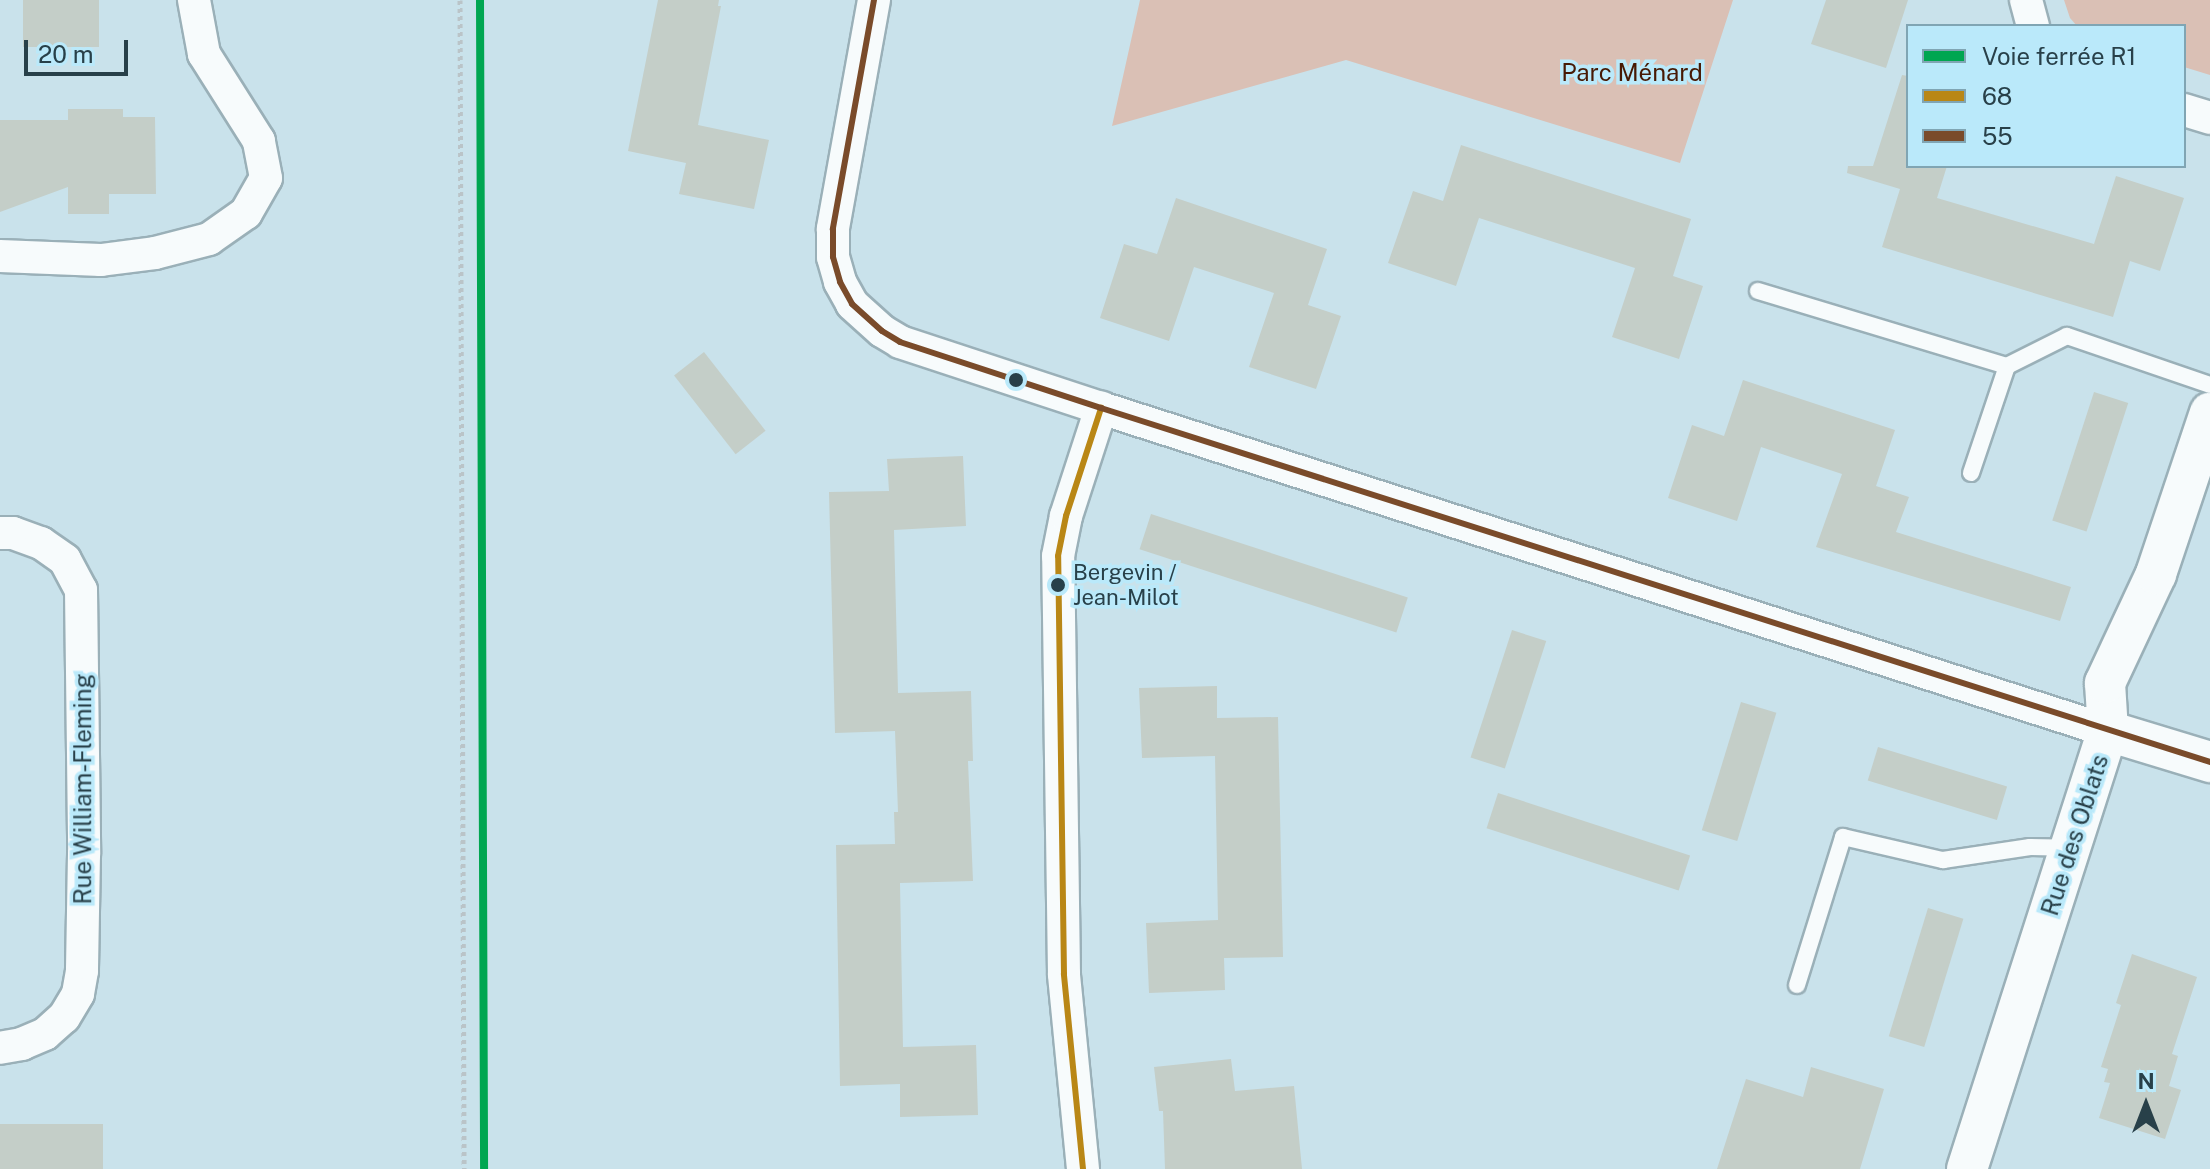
<!DOCTYPE html>
<html>
<head>
<meta charset="utf-8">
<style>
  body { margin:0 }
  #map { position:relative; width:2210px; height:1169px; overflow:hidden; background:#c9e2eb; font-family:"Public Sans",sans-serif }
  div>[style] { position:absolute }
  .green>* { inset:0; background:#dac0b5 }
  .building>* { inset:0; background:#c4cec8; transform-origin:0 0 }
  .path>* { height:5px; margin-top:-2.5px; transform-origin:0; background:repeating-linear-gradient(90deg,#bac4c8 0 4px,transparent 0 8px) }
  .roads { filter:drop-shadow(2px 0 #9ab0b8) drop-shadow(-2px 0 #9ab0b8) drop-shadow(0 2px #9ab0b8) drop-shadow(0 -2px #9ab0b8) }
  .service>* { height:16px; margin:-8px; padding:0 8px; transform-origin:8px; border-radius:8px; background:#f7fbfc }
  .minor>* { height:32px; margin:-16px; padding:0 16px; transform-origin:16px; border-radius:16px; background:#f7fbfc }
  .tertiary>* { height:40px; margin:-20px; padding:0 20px; transform-origin:20px; border-radius:20px; background:#f7fbfc }
  .bus-1>* { height:6px; margin:-3px; padding:0 3px; transform-origin:3px; border-radius:3px; background:#b98716 }
  .bus-2>* { height:6px; margin:-3px; padding:0 3px; transform-origin:3px; border-radius:3px; background:#7a4b2a }
  .rail-1>* { height:8px; margin:-4px; padding:0 4px; transform-origin:4px; border-radius:4px; background:#00a651 }
  .dots>* { width:22px; height:22px; translate:-50% -50%; box-sizing:border-box; border:4px solid #bae9fa; border-radius:50% }
  span { translate:-50% -50%; white-space:nowrap; text-align:center; line-height:1.15; -webkit-text-stroke:7px #bae9fa; paint-order:stroke }
  .bus-label { font-size:22px; color:#284049 }
  .left { translate:0 -50%; text-align:left }
  .park-label { font-size:24px; color:#471904 }
  .street-label { font-size:24px; color:#284049 }
  .legend { position:absolute; left:1906px; top:24px; width:280px; height:144px; box-sizing:border-box; background:#bae9fa; border:2px solid #80a5b3; margin:0; padding:10px 14px; list-style:none; font-size:24px; color:#284049 }
  .legend li { display:flex; align-items:center; gap:16px; height:40px }
  .legend b { width:40px; border:2px solid #80a5b3 }
  .north { position:absolute; left:2106px; top:1065px; width:80px; height:80px; -webkit-text-stroke:6px #bae9fa; paint-order:stroke; rotate:0deg; font-size:22px; font-weight:700; line-height:32px; text-align:center; color:#284049 }
  .north::after { content:''; display:block; margin:auto; width:28px; height:36px; background:#284049; clip-path:polygon(50% 0,100% 100%,50% 72%,0 100%) }
  .scale { position:absolute; left:24px; top:40px; width:104px; height:36px; box-sizing:border-box; border:4px solid #284049; border-top:0; padding-left:10px; font-size:24px; line-height:28px; white-space:nowrap; color:#284049; -webkit-text-stroke:6px #bae9fa; paint-order:stroke }
</style>
</head>
<body>
<div id="map">
  <div class="green">
    <div style="clip-path:polygon(1140px 0,1733px 0,1680px 163px,1346px 60px,1112px 126px)"></div>
    <div style="clip-path:polygon(2064px 0,2210px 0,2210px 75px,2184px 67px,2184px 26px,2077px 26px,2070px 18px)"></div>
  </div>
  <div class="building">
    <div style="left:23px;top:0;width:76px;height:47px"></div>
    <div style="clip-path:polygon(658px 0,719px 0,718px 6px,721px 6px,698px 125px,769px 140px,754px 209px,679px 194px,686px 163px,628px 151px)"></div>
    <div style="clip-path:polygon(1826px 0,1908px 0,1886px 68px,1811px 44px)"></div>
    <div style="clip-path:polygon(1902px 75px,1908px 76px,1908px 166px,1947px 166px,1937px 198px,2094px 244px,2116px 176px,2184px 198px,2160px 271px,2130px 261px,2113px 317px,1882px 247px,1900px 189px,1847px 173px,1848px 166px,1873px 166px)"></div>
    <div style="clip-path:polygon(68px 109px,123px 109px,123px 117px,155px 117px,156px 194px,109px 194px,109px 214px,68px 214px,68px 187px,0 212px,0 120px,68px 120px)"></div>
    <div style="clip-path:polygon(1461px 145px,1691px 219px,1673px 276px,1703px 286px,1679px 359px,1612px 337px,1635px 268px,1479px 218px,1456px 286px,1388px 263px,1413px 191px,1443px 201px)"></div>
    <div style="clip-path:polygon(1176px 198px,1327px 249px,1308px 305px,1341px 316px,1316px 389px,1249px 367px,1274px 293px,1194px 267px,1169px 341px,1100px 318px,1124px 244px,1157px 254px)"></div>
    <div style="left:704px;top:352px;width:100px;height:38px;rotate:52deg"></div>
    <div style="clip-path:polygon(1743px 380px,1895px 430px,1876px 486px,1909px 497px,1896px 532px,2071px 587px,2060px 621px,1816px 547px,1842px 474px,1761px 447px,1737px 521px,1668px 498px,1692px 425px,1724px 436px)"></div>
    <div style="left:2094px;top:392px;width:36px;height:135px;rotate:18deg"></div>
    <div style="clip-path:polygon(963px 456px,966px 526px,894px 530px,898px 693px,971px 691px,973px 761px,968px 761px,973px 881px,900px 883px,903px 1047px,976px 1045px,978px 1115px,900px 1117px,900px 1084px,840px 1086px,836px 845px,895px 844px,894px 812px,898px 812px,895px 731px,835px 733px,829px 492px,889px 491px,887px 459px)"></div>
    <div style="left:1151px;top:514px;width:270px;height:37px;rotate:18deg"></div>
    <div style="left:1512px;top:630px;width:36px;height:134px;rotate:18deg"></div>
    <div style="clip-path:polygon(1217px 686px,1217px 718px,1278px 717px,1283px 957px,1224px 958px,1225px 990px,1149px 993px,1146px 923px,1218px 920px,1215px 756px,1142px 758px,1139px 688px)"></div>
    <div style="left:1741px;top:702px;width:37px;height:134px;rotate:17deg"></div>
    <div style="left:1878px;top:747px;width:135px;height:35px;rotate:17deg"></div>
    <div style="left:1498px;top:793px;width:202px;height:37px;rotate:18deg"></div>
    <div style="left:1928px;top:908px;width:37px;height:134px;rotate:17deg"></div>
    <div style="clip-path:polygon(2132px 954px,2197px 977px,2172px 1054px,2178px 1056px,2169px 1086px,2181px 1090px,2165px 1139px,2099px 1118px,2110px 1083px,2104px 1082px,2108px 1069px,2101px 1067px,2121px 1005px,2116px 1003px)"></div>
    <div style="clip-path:polygon(1231px 1059px,1235px 1091px,1294px 1086px,1302px 1169px,1165px 1169px,1163px 1111px,1159px 1111px,1154px 1067px)"></div>
    <div style="clip-path:polygon(1811px 1067px,1884px 1089px,1860px 1169px,1717px 1169px,1746px 1079px,1803px 1097px)"></div>
    <div style="left:103px;top:1124px;width:45px;height:103px;rotate:90deg"></div>
  </div>
  <div class="path">
    <div style="left:460px;top:0;width:1169px;rotate:89.8deg"></div>
  </div>
  <div class="roads">
    <div class="service">
      <div style="left:1758px;top:291px;width:260px;rotate:16.8deg"></div>
      <div style="left:1971px;top:473px;width:113px;rotate:-71.4deg"></div>
      <div style="left:2007px;top:366px;width:67px;rotate:-26.6deg"></div>
      <div style="left:2067px;top:336px;width:151px;rotate:18.9deg"></div>
      <div style="left:1797px;top:985px;width:155px;rotate:-72.7deg"></div>
      <div style="left:1843px;top:837px;width:103px;rotate:13deg"></div>
      <div style="left:1943px;top:860px;width:88px;rotate:-8.5deg"></div>
      <div style="left:2030px;top:847px;width:39px;rotate:1deg"></div>
    </div>
    <div class="minor">
      <div style="left:874px;top:0;width:233px;rotate:100.2deg"></div>
      <div style="left:833px;top:229px;width:28px;rotate:90deg"></div>
      <div style="left:833px;top:257px;width:26px;rotate:74deg"></div>
      <div style="left:840px;top:282px;width:25px;rotate:61deg"></div>
      <div style="left:852px;top:304px;width:40px;rotate:42deg"></div>
      <div style="left:882px;top:331px;width:21px;rotate:31deg"></div>
      <div style="left:900px;top:342px;width:212px;rotate:18.2deg"></div>
      <div style="left:1101px;top:408px;width:1058px;rotate:17.78deg"></div>
      <div style="left:2026px;top:0;width:27px;rotate:75deg"></div>
      <div style="left:2184px;top:110px;width:27px;rotate:17deg"></div>
      <div style="left:0;top:256px;width:101px;rotate:2.3deg"></div>
      <div style="left:101px;top:260px;width:54px;rotate:-7.4deg"></div>
      <div style="left:155px;top:253px;width:56px;rotate:-14.5deg"></div>
      <div style="left:209px;top:239px;width:45px;rotate:-35.1deg"></div>
      <div style="left:246px;top:213px;width:40px;rotate:-60.3deg"></div>
      <div style="left:266px;top:178px;width:38px;rotate:-101deg"></div>
      <div style="left:259px;top:141px;width:103px;rotate:-122.3deg"></div>
      <div style="left:204px;top:54px;width:55px;rotate:-100.5deg"></div>
      <div style="left:0;top:533px;width:13px"></div>
      <div style="left:13px;top:533px;width:30px;rotate:20deg"></div>
      <div style="left:41px;top:543px;width:29px;rotate:35deg"></div>
      <div style="left:65px;top:560px;width:34px;rotate:62deg"></div>
      <div style="left:81px;top:590px;width:264px;rotate:89.3deg"></div>
      <div style="left:84px;top:854px;width:117px;rotate:91deg"></div>
      <div style="left:82px;top:971px;width:23px;rotate:100deg"></div>
      <div style="left:78px;top:994px;width:27px;rotate:121deg"></div>
      <div style="left:64px;top:1017px;width:25px;rotate:138deg"></div>
      <div style="left:45px;top:1034px;width:25px;rotate:157deg"></div>
      <div style="left:22px;top:1044px;width:22px;rotate:170deg"></div>
      <div style="left:1083px;top:1169px;width:196px;rotate:-95.6deg"></div>
      <div style="left:1064px;top:974px;width:418px;rotate:-90.8deg"></div>
      <div style="left:1058px;top:556px;width:41px;rotate:-78.7deg"></div>
      <div style="left:1066px;top:516px;width:114px;rotate:-72deg"></div>
    </div>
    <div class="tertiary">
      <div style="left:2108px;top:731px;width:107px;rotate:16.9deg"></div>
      <div style="left:1967px;top:1169px;width:460px;rotate:-72.2deg"></div>
      <div style="left:2108px;top:731px;width:48px;rotate:-93.6deg"></div>
      <div style="left:2105px;top:683px;width:120px;rotate:-64.9deg"></div>
      <div style="left:2156px;top:574px;width:170px;rotate:-71.5deg"></div>
    </div>
  </div>
  <div class="bus-1">
    <div style="left:1083px;top:1169px;width:196px;rotate:-95.6deg"></div>
    <div style="left:1064px;top:974px;width:418px;rotate:-90.8deg"></div>
    <div style="left:1058px;top:556px;width:41px;rotate:-78.7deg"></div>
    <div style="left:1066px;top:516px;width:114px;rotate:-72deg"></div>
  </div>
  <div class="bus-2">
    <div style="left:874px;top:0;width:233px;rotate:100.2deg"></div>
    <div style="left:833px;top:229px;width:28px;rotate:90deg"></div>
    <div style="left:833px;top:257px;width:26px;rotate:74deg"></div>
    <div style="left:840px;top:282px;width:25px;rotate:61deg"></div>
    <div style="left:852px;top:304px;width:40px;rotate:42deg"></div>
    <div style="left:882px;top:331px;width:21px;rotate:31deg"></div>
    <div style="left:900px;top:342px;width:212px;rotate:18.2deg"></div>
    <div style="left:1101px;top:408px;width:1164px;rotate:17.7deg"></div>
  </div>
  <div class="rail-1">
    <div style="left:480px;top:0;width:1169px;rotate:89.8deg"></div>
  </div>
  <div class="dots">
    <div style="left:1016px;top:380px;background:#284049"></div>
    <div style="left:1058px;top:585px;background:#284049"></div>
  </div>
  <div class="bus-label">
    <span class="left" style="left:1073px;top:585px">Bergevin /<br>Jean-Milot</span>
  </div>
  <div class="park-label">
    <span style="left:1632px;top:73px">Parc Ménard</span>
  </div>
  <div class="street-label">
    <span style="left:83px;top:789px;rotate:-90deg">Rue William-Fleming</span>
    <span style="left:2075px;top:835px;rotate:-72deg">Rue des Oblats</span>
  </div>
  <ul class="legend">
  <li><b style="height:10px;background:#00a651"></b>Voie ferrée R1</li>
  <li><b style="height:10px;background:#b98716"></b>68</li>
  <li><b style="height:10px;background:#7a4b2a"></b>55</li>
  </ul>
  <div class="north">N</div>
  <div class="scale">20 m</div>
</div>
</body>
</html>
